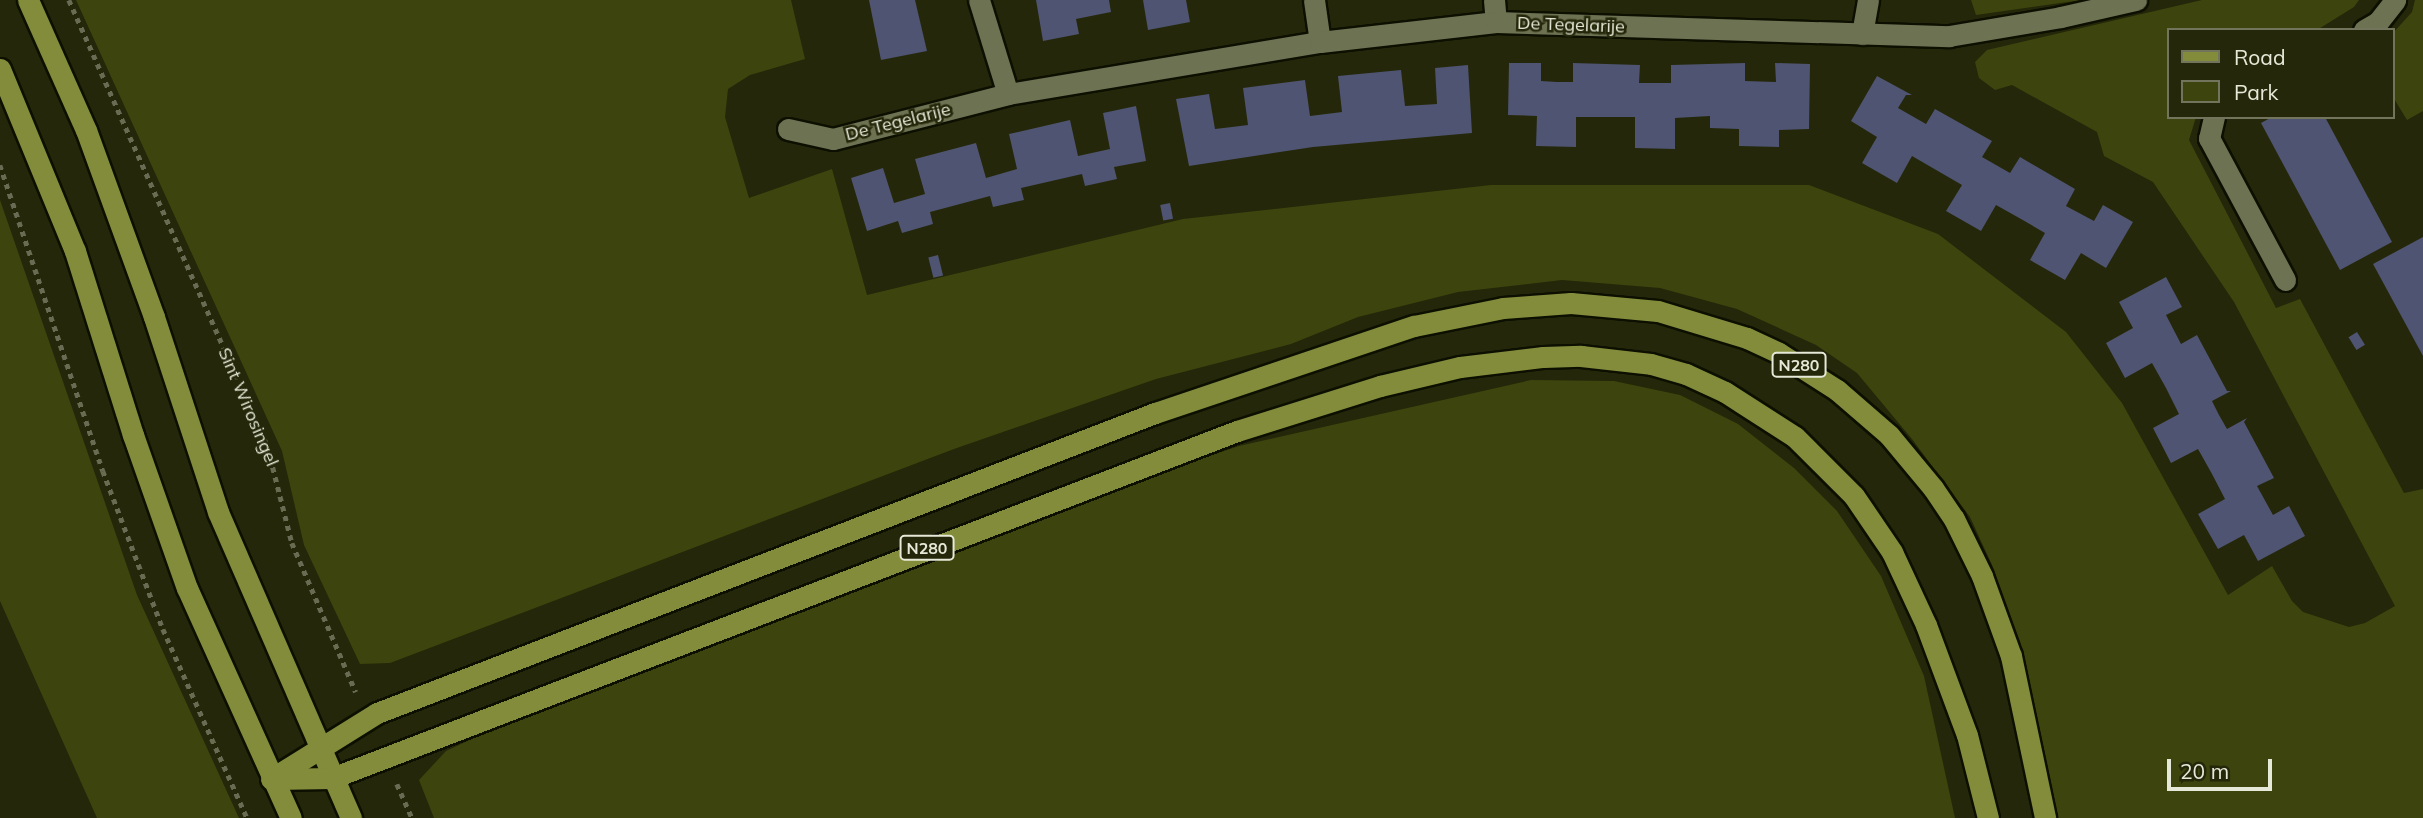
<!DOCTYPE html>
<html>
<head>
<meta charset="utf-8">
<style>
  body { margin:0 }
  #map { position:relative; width:2423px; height:818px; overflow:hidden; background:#242709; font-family:Mulish,sans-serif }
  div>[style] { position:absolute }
  .green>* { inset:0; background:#3e440d }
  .building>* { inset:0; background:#4e5471; transform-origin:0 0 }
  .path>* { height:4.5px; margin-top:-2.25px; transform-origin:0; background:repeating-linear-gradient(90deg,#696c53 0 5px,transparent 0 10px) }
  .roads { filter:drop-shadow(2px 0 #0d1000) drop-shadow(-2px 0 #0d1000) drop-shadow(0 2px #0d1000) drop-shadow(0 -2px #0d1000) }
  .minor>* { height:21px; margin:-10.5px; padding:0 10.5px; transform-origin:10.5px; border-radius:10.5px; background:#6d7252 }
  .major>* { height:21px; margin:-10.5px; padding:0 10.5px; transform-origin:10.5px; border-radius:10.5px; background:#838c3b }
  span { translate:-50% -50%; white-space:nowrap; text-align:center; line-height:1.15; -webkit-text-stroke:5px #242709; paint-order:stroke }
  .shield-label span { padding:2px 5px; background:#242709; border:2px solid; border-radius:5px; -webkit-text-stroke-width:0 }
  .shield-label { font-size:16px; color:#e6e9d7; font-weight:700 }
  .street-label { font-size:18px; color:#e6e9d7 }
  .legend { position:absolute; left:2167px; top:28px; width:228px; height:91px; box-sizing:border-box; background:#242709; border:2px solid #72755b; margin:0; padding:9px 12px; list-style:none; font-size:21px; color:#e6e9d7 }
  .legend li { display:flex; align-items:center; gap:14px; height:35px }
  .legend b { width:35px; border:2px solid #72755b }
  .scale { position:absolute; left:2167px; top:759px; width:105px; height:32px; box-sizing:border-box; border:4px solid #e6e9d7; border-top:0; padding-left:9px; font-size:21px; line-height:24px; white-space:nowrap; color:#e6e9d7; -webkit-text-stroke:5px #242709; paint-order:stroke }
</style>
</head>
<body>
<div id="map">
  <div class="green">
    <div style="clip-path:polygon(76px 0,791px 0,805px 59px,750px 75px,728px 89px,725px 117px,749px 198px,832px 169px,867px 295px,1183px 219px,1491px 185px,1809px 185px,1938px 234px,2066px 332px,2122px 403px,2228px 595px,2272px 566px,2292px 601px,2303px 612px,2349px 627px,2365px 623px,2395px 606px,2234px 302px,2153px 182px,2104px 156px,2097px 132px,2012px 85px,1995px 90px,1979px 78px,1975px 62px,1987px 50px,2202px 0,2359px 0,2354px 7px,2317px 30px,2169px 30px,2169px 117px,2196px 117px,2189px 140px,2276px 308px,2300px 299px,2404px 493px,2423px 489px,2423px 818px,2058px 818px,2020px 642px,1992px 565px,1970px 517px,1912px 439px,1857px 373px,1816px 345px,1737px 309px,1660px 288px,1562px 280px,1458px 292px,1358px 317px,1291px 344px,1156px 379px,954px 449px,390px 663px,360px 664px,304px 545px,282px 451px)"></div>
    <div style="clip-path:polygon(1971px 0,2082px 0,1976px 15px)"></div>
    <div style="clip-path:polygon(2415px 0,2423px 0,2423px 111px,2407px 120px,2393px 97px,2393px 33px,2412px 12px)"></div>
    <div style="clip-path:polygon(0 200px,137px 595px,239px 818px,97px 818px,0 601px)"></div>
    <div style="clip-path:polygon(1531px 380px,1614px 381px,1680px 395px,1738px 424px,1794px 468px,1837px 511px,1881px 576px,1924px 676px,1955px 818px,434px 818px,419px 780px,446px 751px,495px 728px,1140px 479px,1239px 446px)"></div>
  </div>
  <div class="building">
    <div style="clip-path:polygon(869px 0,915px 0,927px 51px,881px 60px)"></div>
    <div style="clip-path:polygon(1036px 0,1109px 0,1111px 12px,1076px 19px,1079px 34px,1043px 41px)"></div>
    <div style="clip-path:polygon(1143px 0,1186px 0,1190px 22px,1148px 30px)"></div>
    <div style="clip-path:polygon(1509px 63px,1541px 63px,1541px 81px,1557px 82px,1573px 82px,1573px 63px,1640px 65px,1639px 83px,1671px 83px,1671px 65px,1745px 63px,1745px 81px,1776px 82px,1775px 63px,1810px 64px,1809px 129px,1779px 130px,1779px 147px,1739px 146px,1739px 129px,1710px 128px,1710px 116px,1675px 118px,1675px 149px,1635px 148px,1635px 117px,1576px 117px,1576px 147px,1536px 146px,1537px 116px,1508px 115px)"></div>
    <div style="clip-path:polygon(1468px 65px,1472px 133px,1313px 147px,1189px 166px,1176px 99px,1209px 94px,1215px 129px,1232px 127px,1248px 125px,1243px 88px,1305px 80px,1310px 116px,1342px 112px,1338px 76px,1401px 70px,1405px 106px,1437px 104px,1435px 68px)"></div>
    <div style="clip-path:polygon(1877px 76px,1912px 95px,1906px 95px,1898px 108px,1926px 124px,1935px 109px,1992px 141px,1982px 157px,2010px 173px,2020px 157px,2075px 189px,2066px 206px,2094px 221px,2103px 205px,2133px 222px,2106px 268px,2081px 253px,2065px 280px,2030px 260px,2045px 233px,2021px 219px,1996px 205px,1981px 231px,1946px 211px,1962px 185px,1912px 156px,1897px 183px,1862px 163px,1877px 137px,1851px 121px)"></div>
    <div style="clip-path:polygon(1136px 106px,1146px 161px,1114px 167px,1117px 179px,1085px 186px,1082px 174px,1021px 188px,1024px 200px,993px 207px,990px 196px,930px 212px,933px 224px,902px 233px,898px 221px,867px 231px,851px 178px,883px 168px,894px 203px,925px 194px,915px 159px,976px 143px,986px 178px,1017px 169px,1009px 134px,1070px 120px,1078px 156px,1110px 149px,1103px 113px)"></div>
    <div style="clip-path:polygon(2272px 117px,2325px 117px,2392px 242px,2340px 270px,2261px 123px)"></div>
    <div style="left:1170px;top:203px;width:16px;height:10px;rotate:79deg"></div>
    <div style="clip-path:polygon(2423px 237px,2423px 356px,2373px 264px)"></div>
    <div style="left:938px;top:255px;width:21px;height:10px;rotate:76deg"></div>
    <div style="clip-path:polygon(2166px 277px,2182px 307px,2166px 315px,2181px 344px,2197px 335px,2227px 391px,2231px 391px,2212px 401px,2219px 415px,2227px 429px,2247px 418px,2244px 422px,2274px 478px,2257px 486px,2273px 515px,2289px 506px,2305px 536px,2258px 561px,2244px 535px,2218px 549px,2198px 514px,2225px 499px,2212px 474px,2198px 449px,2171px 463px,2153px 428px,2179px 414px,2166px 388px,2152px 363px,2125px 378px,2106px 343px,2133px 328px,2119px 302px)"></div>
    <div style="left:2357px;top:332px;width:15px;height:10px;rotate:58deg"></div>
  </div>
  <div class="path">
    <div style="left:69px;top:0;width:490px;rotate:66deg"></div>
    <div style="left:268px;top:448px;width:98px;rotate:75.8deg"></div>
    <div style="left:292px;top:543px;width:162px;rotate:66.8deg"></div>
    <div style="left:0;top:165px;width:323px;rotate:71.4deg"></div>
    <div style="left:103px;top:471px;width:169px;rotate:69.2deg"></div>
    <div style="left:163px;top:629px;width:207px;rotate:66deg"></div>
    <div style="left:397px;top:784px;width:37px;rotate:66deg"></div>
  </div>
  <div class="roads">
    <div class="minor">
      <div style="left:979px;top:0;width:98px;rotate:72.9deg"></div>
      <div style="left:1314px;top:0;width:42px;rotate:81.9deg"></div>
      <div style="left:1494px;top:0;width:22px;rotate:85deg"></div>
      <div style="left:2364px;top:30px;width:16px;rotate:-30deg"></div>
      <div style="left:2378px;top:22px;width:28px;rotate:-52deg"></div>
      <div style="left:1862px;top:34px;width:35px;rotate:-80deg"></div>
      <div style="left:2214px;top:117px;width:22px;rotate:103deg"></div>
      <div style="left:2209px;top:138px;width:161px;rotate:61.8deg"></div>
      <div style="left:788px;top:129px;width:46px;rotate:12.5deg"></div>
      <div style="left:833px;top:139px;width:181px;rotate:-14.4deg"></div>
      <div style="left:1008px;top:94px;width:316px;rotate:-9.5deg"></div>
      <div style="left:1320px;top:42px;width:177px;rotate:-6.5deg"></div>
      <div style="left:1496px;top:22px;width:453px;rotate:1.8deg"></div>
      <div style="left:1949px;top:36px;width:114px;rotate:-9.6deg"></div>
      <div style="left:2061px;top:17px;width:77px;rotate:-12.8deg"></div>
    </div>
    <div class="major">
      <div style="left:28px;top:0;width:142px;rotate:66deg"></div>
      <div style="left:86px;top:130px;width:199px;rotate:70deg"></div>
      <div style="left:154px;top:317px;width:205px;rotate:71.8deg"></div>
      <div style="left:218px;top:512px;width:334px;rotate:66.5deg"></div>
      <div style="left:0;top:69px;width:197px;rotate:67.6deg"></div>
      <div style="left:75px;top:251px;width:193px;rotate:72.5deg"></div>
      <div style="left:133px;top:435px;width:162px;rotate:70.6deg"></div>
      <div style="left:187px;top:588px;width:252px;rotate:65.7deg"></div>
      <div style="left:271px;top:779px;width:125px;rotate:-31.9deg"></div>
      <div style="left:377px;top:713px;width:834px;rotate:-21.09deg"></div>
      <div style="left:1155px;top:413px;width:273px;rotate:-18.6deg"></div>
      <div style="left:1414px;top:326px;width:91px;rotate:-11.4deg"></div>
      <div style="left:1503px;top:308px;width:68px;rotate:-4.2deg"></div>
      <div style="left:1571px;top:303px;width:87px;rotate:5.3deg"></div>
      <div style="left:1658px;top:311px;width:93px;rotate:16.9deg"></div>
      <div style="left:1747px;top:338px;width:35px;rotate:25deg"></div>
      <div style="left:1779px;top:353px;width:69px;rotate:32.5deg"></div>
      <div style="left:1837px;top:390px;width:69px;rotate:40.9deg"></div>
      <div style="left:1889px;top:435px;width:69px;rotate:50.3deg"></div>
      <div style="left:1933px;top:488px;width:37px;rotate:56deg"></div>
      <div style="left:1954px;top:519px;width:64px;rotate:63.8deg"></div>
      <div style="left:1982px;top:576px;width:85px;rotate:70.1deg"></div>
      <div style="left:2011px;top:656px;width:166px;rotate:78.1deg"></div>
      <div style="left:273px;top:779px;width:59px;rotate:-1deg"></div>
      <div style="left:332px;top:778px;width:969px;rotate:-20.98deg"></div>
      <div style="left:1237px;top:431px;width:150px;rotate:-17.5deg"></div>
      <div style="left:1380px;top:386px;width:82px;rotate:-13.4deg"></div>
      <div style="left:1460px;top:367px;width:84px;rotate:-6.9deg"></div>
      <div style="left:1543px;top:357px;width:38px;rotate:-2deg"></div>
      <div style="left:1581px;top:356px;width:70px;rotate:6.5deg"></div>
      <div style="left:1651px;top:364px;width:36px;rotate:16deg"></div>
      <div style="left:1686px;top:374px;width:43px;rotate:24.8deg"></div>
      <div style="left:1725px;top:392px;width:83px;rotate:32.7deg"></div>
      <div style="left:1795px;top:437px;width:83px;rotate:45deg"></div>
      <div style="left:1854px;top:496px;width:68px;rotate:55.8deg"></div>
      <div style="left:1892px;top:552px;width:81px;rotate:65deg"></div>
      <div style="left:1926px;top:625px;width:117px;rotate:69.6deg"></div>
      <div style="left:1967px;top:735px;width:86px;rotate:75.8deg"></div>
    </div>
  </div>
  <div class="shield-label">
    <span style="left:1799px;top:365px">N280</span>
    <span style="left:927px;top:548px">N280</span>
  </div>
  <div class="street-label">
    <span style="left:1571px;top:25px;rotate:2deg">De Tegelarije</span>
    <span style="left:898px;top:122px;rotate:-14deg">De Tegelarije</span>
    <span style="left:248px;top:407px;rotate:67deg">Sint Wirosingel</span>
  </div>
  <ul class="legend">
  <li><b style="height:9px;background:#838c3b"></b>Road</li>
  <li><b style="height:19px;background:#3e440d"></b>Park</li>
  </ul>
  <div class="scale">20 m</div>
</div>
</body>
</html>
